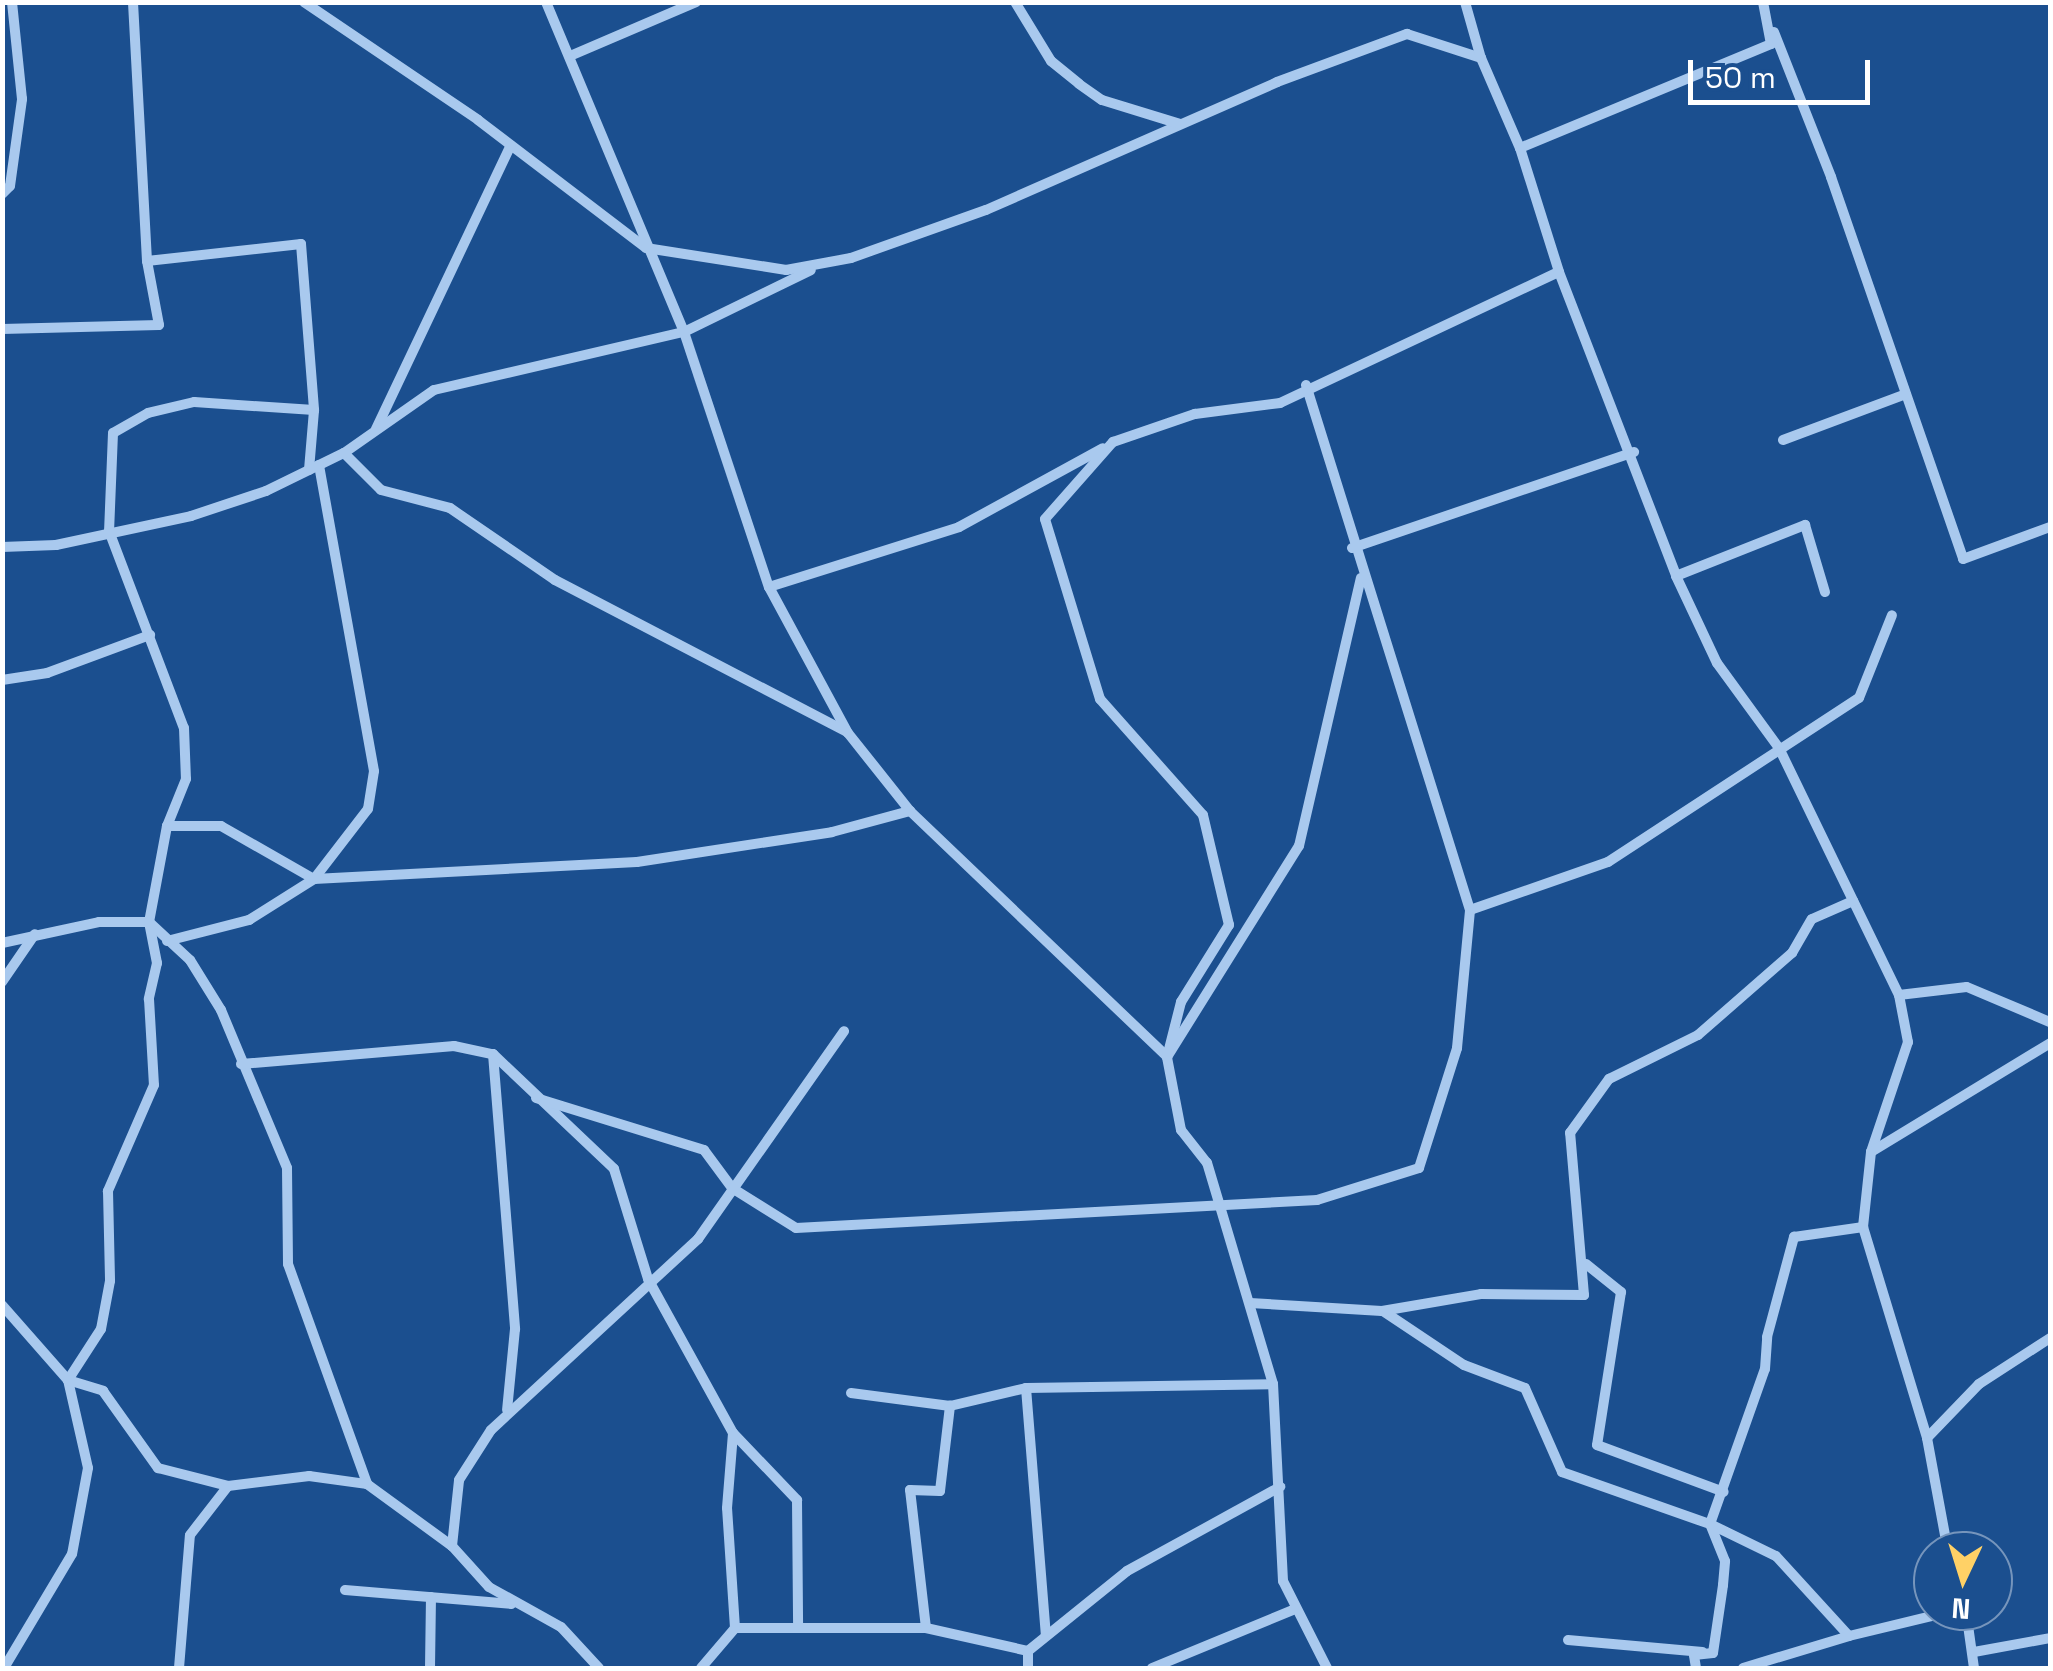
<!DOCTYPE html>
<html>
<head>
<meta charset="utf-8">
<style>
  body { margin:0 }
  #map { position:relative; width:2053px; height:1671px; overflow:hidden; background:#1b4f8f; font-family:"Space Grotesk",sans-serif }
  div>[style] { position:absolute }
  .minor>* { height:10px; margin:-5px; padding:0 5px; transform-origin:5px; border-radius:5px; background:#a9c9ee }
  span { translate:-50% -50%; white-space:nowrap; text-align:center; line-height:1.15; -webkit-text-stroke:8px #1b4f8f; paint-order:stroke }
  .frame { position:absolute; inset:0; border:5px solid #fff; pointer-events:none }
  .north { position:absolute; left:1913px; top:1531px; width:100px; height:100px; box-sizing:border-box; background:#1b4f8f; border:2px solid #7695bc; border-radius:50%; rotate:184deg; font-size:28px; font-weight:700; line-height:40px; text-align:center; color:#fff }
  .north::after { content:''; display:block; margin:auto; width:35px; height:45px; background:#ffd166; clip-path:polygon(50% 0,100% 100%,50% 72%,0 100%) }
  .scale { position:absolute; left:1688px; top:60px; width:182px; height:45px; box-sizing:border-box; border:5px solid #fff; border-top:0; padding-left:12px; font-size:30px; line-height:35px; white-space:nowrap; color:#fff; -webkit-text-stroke:8px #1b4f8f; paint-order:stroke }
</style>
</head>
<body>
<div id="map">
  <div class="minor">
    <div style="left:304px;top:2px;width:210px;rotate:34.1deg"></div>
    <div style="left:478px;top:120px;width:211px;rotate:37.3deg"></div>
    <div style="left:646px;top:248px;width:142px;rotate:8.9deg"></div>
    <div style="left:786px;top:270px;width:66px;rotate:-10.5deg"></div>
    <div style="left:851px;top:258px;width:143px;rotate:-19.6deg"></div>
    <div style="left:986px;top:210px;width:318px;rotate:-23.7deg"></div>
    <div style="left:1277px;top:82px;width:139px;rotate:-20.3deg"></div>
    <div style="left:1407px;top:34px;width:78px;rotate:18deg"></div>
    <div style="left:1481px;top:58px;width:98px;rotate:66.6deg"></div>
    <div style="left:1520px;top:148px;width:272px;rotate:-22.5deg"></div>
    <div style="left:1771px;top:44px;width:43px;rotate:-100.8deg"></div>
    <div style="left:546px;top:2px;width:358px;rotate:67.3deg"></div>
    <div style="left:684px;top:332px;width:269px;rotate:71.6deg"></div>
    <div style="left:769px;top:587px;width:166px;rotate:61.6deg"></div>
    <div style="left:848px;top:733px;width:100px;rotate:51.5deg"></div>
    <div style="left:910px;top:811px;width:356px;rotate:43.7deg"></div>
    <div style="left:1167px;top:1057px;width:249px;rotate:-58deg"></div>
    <div style="left:1299px;top:846px;width:275px;rotate:-77deg"></div>
    <div style="left:1015px;top:2px;width:69px;rotate:58.6deg"></div>
    <div style="left:1051px;top:61px;width:36px;rotate:39deg"></div>
    <div style="left:1079px;top:84px;width:28px;rotate:35deg"></div>
    <div style="left:1102px;top:100px;width:82px;rotate:17.1deg"></div>
    <div style="left:1465px;top:2px;width:58px;rotate:74.1deg"></div>
    <div style="left:1774px;top:32px;width:156px;rotate:68.5deg"></div>
    <div style="left:1831px;top:177px;width:404px;rotate:70.9deg"></div>
    <div style="left:1963px;top:559px;width:93px;rotate:-20.2deg"></div>
    <div style="left:570px;top:56px;width:137px;rotate:-23.2deg"></div>
    <div style="left:1520px;top:148px;width:130px;rotate:72.5deg"></div>
    <div style="left:1559px;top:272px;width:326px;rotate:68.9deg"></div>
    <div style="left:1676px;top:576px;width:96px;rotate:64.8deg"></div>
    <div style="left:1717px;top:663px;width:105px;rotate:53.9deg"></div>
    <div style="left:1779px;top:748px;width:275px;rotate:64.1deg"></div>
    <div style="left:1899px;top:995px;width:48px;rotate:79.2deg"></div>
    <div style="left:1908px;top:1042px;width:116px;rotate:108.6deg"></div>
    <div style="left:1871px;top:1152px;width:75px;rotate:96.1deg"></div>
    <div style="left:1863px;top:1227px;width:220px;rotate:73.1deg"></div>
    <div style="left:1927px;top:1438px;width:115px;rotate:79.5deg"></div>
    <div style="left:2px;top:194px;width:11px;rotate:-45deg"></div>
    <div style="left:10px;top:186px;width:88px;rotate:-82.1deg"></div>
    <div style="left:22px;top:99px;width:98px;rotate:-95.9deg"></div>
    <div style="left:147px;top:261px;width:155px;rotate:-6.3deg"></div>
    <div style="left:301px;top:244px;width:167px;rotate:85.5deg"></div>
    <div style="left:2px;top:329px;width:157px;rotate:-1.5deg"></div>
    <div style="left:159px;top:325px;width:65px;rotate:-100.6deg"></div>
    <div style="left:147px;top:261px;width:259px;rotate:-93.1deg"></div>
    <div style="left:376px;top:429px;width:314px;rotate:-64.6deg"></div>
    <div style="left:1783px;top:440px;width:131px;rotate:-20.5deg"></div>
    <div style="left:344px;top:453px;width:52px;rotate:45deg"></div>
    <div style="left:381px;top:490px;width:71px;rotate:14.6deg"></div>
    <div style="left:450px;top:508px;width:127px;rotate:34.4deg"></div>
    <div style="left:555px;top:580px;width:329px;rotate:27.5deg"></div>
    <div style="left:309px;top:470px;width:60px;rotate:-85.2deg"></div>
    <div style="left:314px;top:410px;width:120px;rotate:-176.2deg"></div>
    <div style="left:194px;top:402px;width:47px;rotate:166.6deg"></div>
    <div style="left:148px;top:413px;width:40px;rotate:150.3deg"></div>
    <div style="left:113px;top:433px;width:98px;rotate:92.3deg"></div>
    <div style="left:109px;top:531px;width:211px;rotate:69.2deg"></div>
    <div style="left:184px;top:728px;width:51px;rotate:87.8deg"></div>
    <div style="left:186px;top:779px;width:51px;rotate:112deg"></div>
    <div style="left:167px;top:826px;width:98px;rotate:100.6deg"></div>
    <div style="left:149px;top:922px;width:56px;rotate:42.8deg"></div>
    <div style="left:190px;top:960px;width:59px;rotate:58.2deg"></div>
    <div style="left:221px;top:1010px;width:171px;rotate:67.3deg"></div>
    <div style="left:287px;top:1168px;width:96px;rotate:89.4deg"></div>
    <div style="left:288px;top:1264px;width:234px;rotate:70.2deg"></div>
    <div style="left:2px;top:547px;width:54px;rotate:-2.1deg"></div>
    <div style="left:56px;top:545px;width:138px;rotate:-12.1deg"></div>
    <div style="left:191px;top:516px;width:79px;rotate:-18.4deg"></div>
    <div style="left:266px;top:491px;width:87px;rotate:-26deg"></div>
    <div style="left:344px;top:453px;width:110px;rotate:-35deg"></div>
    <div style="left:434px;top:390px;width:257px;rotate:-13.1deg"></div>
    <div style="left:684px;top:332px;width:141px;rotate:-26deg"></div>
    <div style="left:1352px;top:548px;width:298px;rotate:-18.8deg"></div>
    <div style="left:1676px;top:576px;width:139px;rotate:-21.6deg"></div>
    <div style="left:1805px;top:525px;width:70px;rotate:73.4deg"></div>
    <div style="left:769px;top:587px;width:199px;rotate:-17.5deg"></div>
    <div style="left:959px;top:527px;width:164px;rotate:-28.7deg"></div>
    <div style="left:2px;top:680px;width:46px;rotate:-8.8deg"></div>
    <div style="left:47px;top:673px;width:110px;rotate:-20.3deg"></div>
    <div style="left:167px;top:826px;width:54px"></div>
    <div style="left:221px;top:826px;width:107px;rotate:29.7deg"></div>
    <div style="left:314px;top:879px;width:323px;rotate:-3deg"></div>
    <div style="left:637px;top:862px;width:197px;rotate:-8.7deg"></div>
    <div style="left:832px;top:832px;width:81px;rotate:-15.1deg"></div>
    <div style="left:1470px;top:910px;width:146px;rotate:-19.2deg"></div>
    <div style="left:1608px;top:862px;width:300px;rotate:-33.2deg"></div>
    <div style="left:1859px;top:698px;width:89px;rotate:-68.3deg"></div>
    <div style="left:167px;top:941px;width:85px;rotate:-14.4deg"></div>
    <div style="left:249px;top:920px;width:77px;rotate:-32.2deg"></div>
    <div style="left:314px;top:879px;width:88px;rotate:-52.4deg"></div>
    <div style="left:368px;top:809px;width:38px;rotate:-81deg"></div>
    <div style="left:374px;top:771px;width:311px;rotate:-100.2deg"></div>
    <div style="left:2px;top:943px;width:99px;rotate:-12.2deg"></div>
    <div style="left:99px;top:922px;width:50px"></div>
    <div style="left:149px;top:922px;width:42px;rotate:79deg"></div>
    <div style="left:157px;top:963px;width:37px;rotate:103deg"></div>
    <div style="left:149px;top:999px;width:86px;rotate:86.7deg"></div>
    <div style="left:154px;top:1085px;width:116px;rotate:113.5deg"></div>
    <div style="left:108px;top:1191px;width:90px;rotate:88.7deg"></div>
    <div style="left:110px;top:1281px;width:49px;rotate:100.6deg"></div>
    <div style="left:101px;top:1329px;width:61px;rotate:122.9deg"></div>
    <div style="left:68px;top:1380px;width:90px;rotate:77.2deg"></div>
    <div style="left:88px;top:1468px;width:87px;rotate:100.5deg"></div>
    <div style="left:72px;top:1554px;width:133px;rotate:120.8deg"></div>
    <div style="left:2px;top:982px;width:58px;rotate:-55.5deg"></div>
    <div style="left:1899px;top:995px;width:68px;rotate:-6.7deg"></div>
    <div style="left:1967px;top:987px;width:90px;rotate:22.9deg"></div>
    <div style="left:493px;top:1054px;width:276px;rotate:85.4deg"></div>
    <div style="left:515px;top:1329px;width:81px;rotate:95.6deg"></div>
    <div style="left:241px;top:1064px;width:214px;rotate:-4.8deg"></div>
    <div style="left:454px;top:1046px;width:40px;rotate:12deg"></div>
    <div style="left:493px;top:1054px;width:167px;rotate:43.5deg"></div>
    <div style="left:614px;top:1169px;width:115px;rotate:72.8deg"></div>
    <div style="left:648px;top:1279px;width:176px;rotate:61.1deg"></div>
    <div style="left:733px;top:1433px;width:93px;rotate:46.3deg"></div>
    <div style="left:797px;top:1500px;width:123px;rotate:89.5deg"></div>
    <div style="left:536px;top:1098px;width:176px;rotate:17.2deg"></div>
    <div style="left:704px;top:1150px;width:47px;rotate:53.6deg"></div>
    <div style="left:732px;top:1188px;width:75px;rotate:32deg"></div>
    <div style="left:796px;top:1228px;width:522px;rotate:-3.08deg"></div>
    <div style="left:1317px;top:1200px;width:107px;rotate:-17.4deg"></div>
    <div style="left:1419px;top:1168px;width:126px;rotate:-72.4deg"></div>
    <div style="left:1457px;top:1048px;width:139px;rotate:-84.6deg"></div>
    <div style="left:1470px;top:910px;width:550px;rotate:-107.35deg"></div>
    <div style="left:1871px;top:1152px;width:210px;rotate:-31.3deg"></div>
    <div style="left:1586px;top:1264px;width:45px;rotate:38.7deg"></div>
    <div style="left:1621px;top:1292px;width:155px;rotate:98.9deg"></div>
    <div style="left:1597px;top:1445px;width:135px;rotate:20.3deg"></div>
    <div style="left:1250px;top:1303px;width:132px;rotate:3.5deg"></div>
    <div style="left:1382px;top:1311px;width:100px;rotate:-9.7deg"></div>
    <div style="left:1481px;top:1294px;width:103px;rotate:0.6deg"></div>
    <div style="left:1584px;top:1295px;width:163px;rotate:-94.9deg"></div>
    <div style="left:1570px;top:1133px;width:67px;rotate:-54.2deg"></div>
    <div style="left:1609px;top:1079px;width:99px;rotate:-26.3deg"></div>
    <div style="left:1698px;top:1035px;width:125px;rotate:-41.1deg"></div>
    <div style="left:1792px;top:953px;width:39px;rotate:-60deg"></div>
    <div style="left:1812px;top:919px;width:45px;rotate:-23.7deg"></div>
    <div style="left:2px;top:1305px;width:100px;rotate:48.7deg"></div>
    <div style="left:68px;top:1380px;width:37px;rotate:17deg"></div>
    <div style="left:103px;top:1391px;width:95px;rotate:54.5deg"></div>
    <div style="left:158px;top:1468px;width:72px;rotate:14.4deg"></div>
    <div style="left:228px;top:1486px;width:82px;rotate:-7deg"></div>
    <div style="left:309px;top:1476px;width:59px;rotate:7.9deg"></div>
    <div style="left:367px;top:1484px;width:105px;rotate:36.1deg"></div>
    <div style="left:452px;top:1546px;width:55px;rotate:47.9deg"></div>
    <div style="left:489px;top:1587px;width:82px;rotate:29.1deg"></div>
    <div style="left:561px;top:1627px;width:56px;rotate:47.2deg"></div>
    <div style="left:1383px;top:1311px;width:97px;rotate:33.7deg"></div>
    <div style="left:1464px;top:1365px;width:65px;rotate:20.7deg"></div>
    <div style="left:1525px;top:1388px;width:92px;rotate:66.2deg"></div>
    <div style="left:1562px;top:1472px;width:157px;rotate:19.4deg"></div>
    <div style="left:1710px;top:1524px;width:73px;rotate:25.9deg"></div>
    <div style="left:1776px;top:1556px;width:108px;rotate:47.6deg"></div>
    <div style="left:1849px;top:1636px;width:106px;rotate:-13.6deg"></div>
    <div style="left:1026px;top:1388px;width:247px;rotate:85.4deg"></div>
    <div style="left:851px;top:1393px;width:100px;rotate:7.5deg"></div>
    <div style="left:950px;top:1406px;width:78px;rotate:-13.3deg"></div>
    <div style="left:1026px;top:1388px;width:247px;rotate:-0.9deg"></div>
    <div style="left:1927px;top:1438px;width:75px;rotate:-46.1deg"></div>
    <div style="left:1979px;top:1384px;width:85px;rotate:-32.9deg"></div>
    <div style="left:452px;top:1546px;width:66px;rotate:-83.9deg"></div>
    <div style="left:459px;top:1480px;width:59px;rotate:-57.4deg"></div>
    <div style="left:491px;top:1430px;width:282px;rotate:-42.7deg"></div>
    <div style="left:698px;top:1239px;width:254px;rotate:-54.9deg"></div>
    <div style="left:345px;top:1590px;width:167px;rotate:4.8deg"></div>
    <div style="left:1966px;top:1611px;width:58px;rotate:82deg"></div>
    <div style="left:735px;top:1628px;width:191px"></div>
    <div style="left:926px;top:1628px;width:105px;rotate:12.7deg"></div>
    <div style="left:926px;top:1628px;width:139px;rotate:-96.6deg"></div>
    <div style="left:910px;top:1490px;width:30px;rotate:2deg"></div>
    <div style="left:940px;top:1491px;width:86px;rotate:-83.3deg"></div>
    <div style="left:1568px;top:1640px;width:135px;rotate:5.1deg"></div>
    <div style="left:1974px;top:1652px;width:77px;rotate:-10.4deg"></div>
    <div style="left:179px;top:1668px;width:133px;rotate:-85.3deg"></div>
    <div style="left:190px;top:1535px;width:62px;rotate:-52.2deg"></div>
    <div style="left:430px;top:1668px;width:71px;rotate:-89.2deg"></div>
    <div style="left:701px;top:1668px;width:52px;rotate:-49.6deg"></div>
    <div style="left:735px;top:1628px;width:120px;rotate:-93.8deg"></div>
    <div style="left:727px;top:1508px;width:75px;rotate:-85.4deg"></div>
    <div style="left:1028px;top:1668px;width:17px;rotate:-90deg"></div>
    <div style="left:1028px;top:1651px;width:127px;rotate:-38.9deg"></div>
    <div style="left:1127px;top:1571px;width:175px;rotate:-28.8deg"></div>
    <div style="left:1152px;top:1668px;width:152px;rotate:-22.4deg"></div>
    <div style="left:1327px;top:1668px;width:97px;rotate:-116.8deg"></div>
    <div style="left:1283px;top:1581px;width:197px;rotate:-92.9deg"></div>
    <div style="left:1273px;top:1384px;width:231px;rotate:-106.6deg"></div>
    <div style="left:1207px;top:1163px;width:42px;rotate:-128.2deg"></div>
    <div style="left:1181px;top:1130px;width:74px;rotate:-100.9deg"></div>
    <div style="left:1167px;top:1057px;width:57px;rotate:-75.7deg"></div>
    <div style="left:1181px;top:1002px;width:91px;rotate:-58.1deg"></div>
    <div style="left:1229px;top:925px;width:113px;rotate:-103.3deg"></div>
    <div style="left:1203px;top:815px;width:155px;rotate:-131.6deg"></div>
    <div style="left:1100px;top:699px;width:188px;rotate:-107deg"></div>
    <div style="left:1045px;top:519px;width:103px;rotate:-48.6deg"></div>
    <div style="left:1113px;top:442px;width:87px;rotate:-18.9deg"></div>
    <div style="left:1195px;top:414px;width:86px;rotate:-7.4deg"></div>
    <div style="left:1280px;top:403px;width:308px;rotate:-25.2deg"></div>
    <div style="left:1696px;top:1668px;width:13px;rotate:-99deg"></div>
    <div style="left:1694px;top:1655px;width:19px;rotate:-6deg"></div>
    <div style="left:1713px;top:1653px;width:69px;rotate:-81.6deg"></div>
    <div style="left:1723px;top:1585px;width:24px;rotate:-85deg"></div>
    <div style="left:1725px;top:1561px;width:40px;rotate:-112deg"></div>
    <div style="left:1710px;top:1524px;width:164px;rotate:-70.5deg"></div>
    <div style="left:1765px;top:1369px;width:32px;rotate:-86deg"></div>
    <div style="left:1767px;top:1337px;width:104px;rotate:-74.9deg"></div>
    <div style="left:1794px;top:1237px;width:70px;rotate:-8.2deg"></div>
    <div style="left:1743px;top:1668px;width:111px;rotate:-16.8deg"></div>
  </div>
  <div class="frame"></div>
  <div class="north">N</div>
  <div class="scale">50 m</div>
</div>
</body>
</html>
